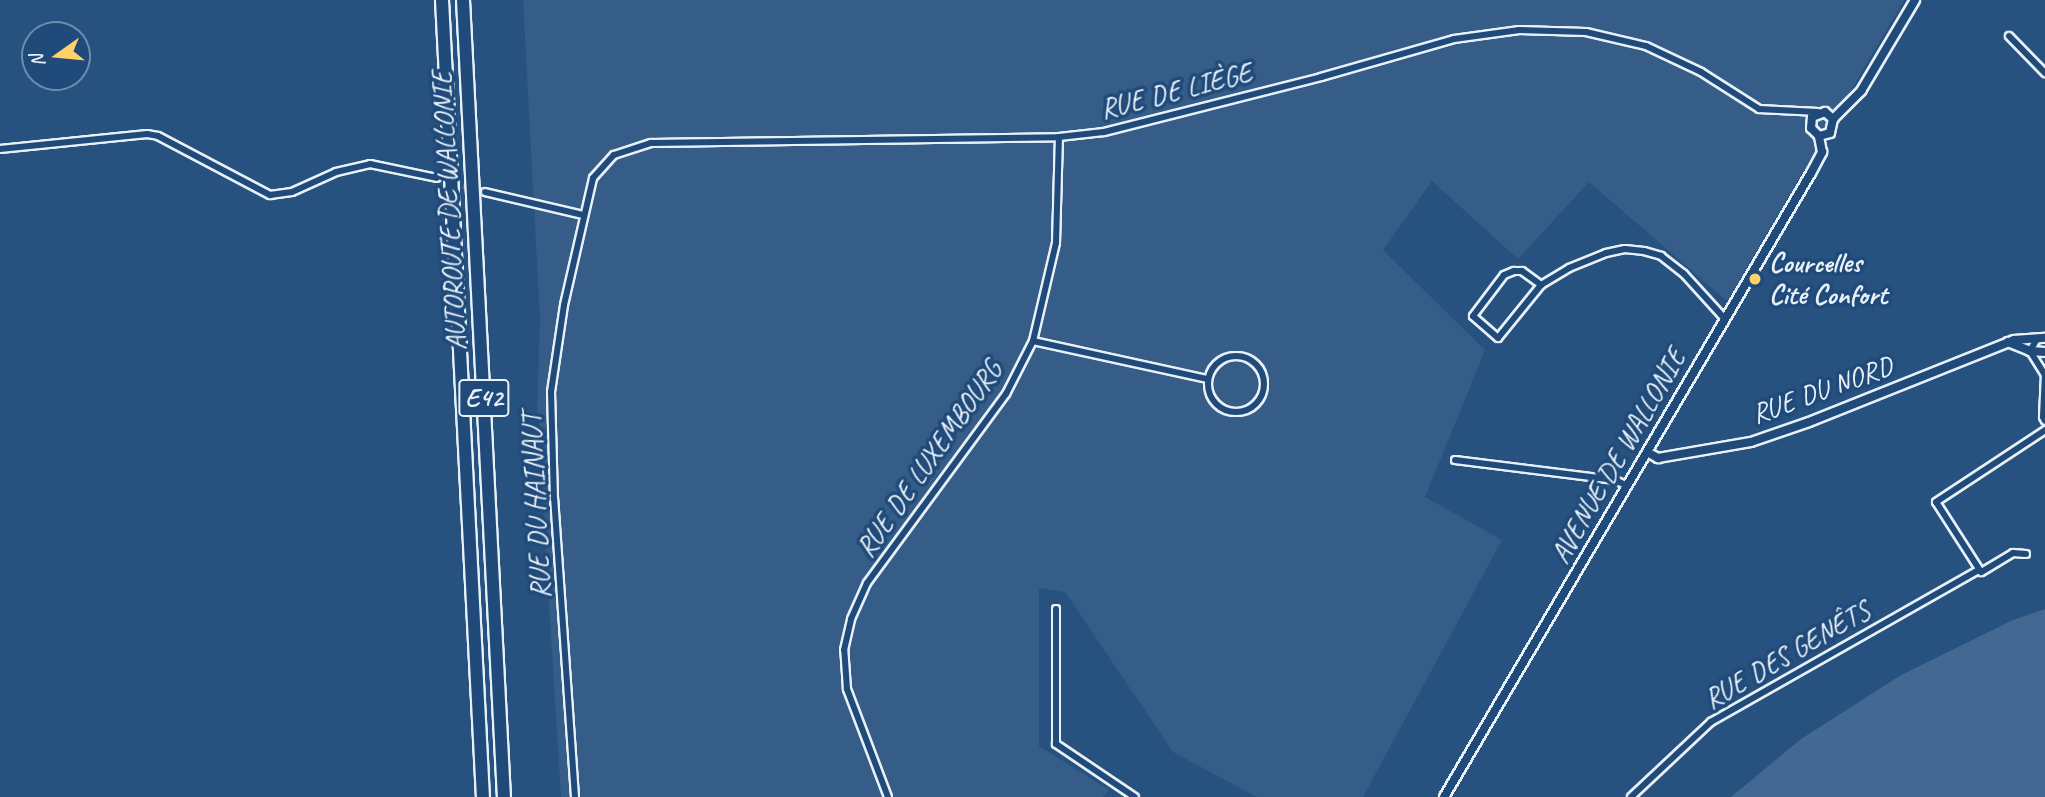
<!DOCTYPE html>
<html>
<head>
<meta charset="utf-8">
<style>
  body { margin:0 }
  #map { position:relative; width:2045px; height:797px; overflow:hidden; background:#27517f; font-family:Caveat,sans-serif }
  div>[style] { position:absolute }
  .built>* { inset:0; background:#355d88 }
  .green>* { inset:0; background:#436891 }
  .minor-tunnel>* { height:6px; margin-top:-3px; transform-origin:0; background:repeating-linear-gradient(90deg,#446991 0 6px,transparent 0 9px) }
  .roads { filter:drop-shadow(2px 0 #e8f1f8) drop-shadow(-2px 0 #e8f1f8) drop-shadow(0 2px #e8f1f8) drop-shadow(0 -2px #e8f1f8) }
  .minor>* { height:6px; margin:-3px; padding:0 3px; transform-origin:3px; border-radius:3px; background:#1f4a7a }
  .minor>.ring { margin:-3px; padding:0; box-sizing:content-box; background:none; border:6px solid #1f4a7a; border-radius:50% }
  .tertiary>* { height:8px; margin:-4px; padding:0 4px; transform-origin:4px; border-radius:4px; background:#1f4a7a }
  .motorway>* { height:12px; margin:-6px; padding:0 6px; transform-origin:6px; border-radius:6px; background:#1f4a7a }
  .dots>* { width:19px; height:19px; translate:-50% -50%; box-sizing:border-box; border:4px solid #1f4a7a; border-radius:50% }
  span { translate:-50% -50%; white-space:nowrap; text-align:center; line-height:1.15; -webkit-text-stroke:7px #1f4a7a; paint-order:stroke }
  .shield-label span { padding:2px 5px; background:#1f4a7a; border:2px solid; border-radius:5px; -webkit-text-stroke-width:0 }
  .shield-label { font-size:26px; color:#e8f1f8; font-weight:700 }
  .street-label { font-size:28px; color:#e8f1f8 }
  .poi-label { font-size:28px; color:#e8f1f8; font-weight:700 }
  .left { translate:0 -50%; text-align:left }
  .north { position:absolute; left:21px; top:21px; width:70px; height:70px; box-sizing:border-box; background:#1f4a7a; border:2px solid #6f8dac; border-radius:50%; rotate:255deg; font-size:19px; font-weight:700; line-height:28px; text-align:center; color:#e8f1f8 }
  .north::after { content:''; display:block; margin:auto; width:24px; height:32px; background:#ffd166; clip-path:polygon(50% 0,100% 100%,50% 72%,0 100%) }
</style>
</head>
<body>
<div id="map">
  <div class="built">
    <div style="clip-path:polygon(523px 0,1904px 0,1727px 301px,1589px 182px,1518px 259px,1432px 181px,1383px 250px,1485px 350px,1425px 497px,1502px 540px,1363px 797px,1257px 797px,1173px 752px,1065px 592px,1039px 588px,1039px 746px,1109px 790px,1103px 797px,561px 797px,537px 412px,540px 319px)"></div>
  </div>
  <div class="green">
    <div style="clip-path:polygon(2045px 609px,2045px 797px,1731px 797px,1801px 739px,1901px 675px,2013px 620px)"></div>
  </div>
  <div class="minor-tunnel">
    <div style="left:437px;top:178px;width:50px;rotate:16.3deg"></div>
  </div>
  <div class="roads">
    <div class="minor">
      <div style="left:2009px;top:36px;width:52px;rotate:45.8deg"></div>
      <div style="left:0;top:149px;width:148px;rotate:-5.8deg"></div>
      <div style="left:147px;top:134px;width:11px;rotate:10deg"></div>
      <div style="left:158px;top:136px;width:127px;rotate:27.8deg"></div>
      <div style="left:270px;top:195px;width:22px;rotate:-8deg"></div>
      <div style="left:292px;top:192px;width:48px;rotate:-24.4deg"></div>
      <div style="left:336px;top:172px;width:35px;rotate:-13deg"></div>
      <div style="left:370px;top:164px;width:68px;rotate:11.8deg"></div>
      <div style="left:485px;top:192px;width:101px;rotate:13.2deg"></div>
      <div style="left:1514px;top:271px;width:8px"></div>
      <div style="left:1522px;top:271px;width:24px;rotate:36deg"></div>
      <div style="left:1541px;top:285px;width:68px;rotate:129.1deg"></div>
      <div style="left:1498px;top:338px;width:33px;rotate:-139deg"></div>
      <div style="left:1473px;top:316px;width:51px;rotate:-52.9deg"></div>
      <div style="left:1504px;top:275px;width:11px;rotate:-22deg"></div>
      <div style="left:1541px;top:285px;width:33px;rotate:-31deg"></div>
      <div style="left:1569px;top:268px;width:40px;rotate:-22deg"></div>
      <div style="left:1606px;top:253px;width:19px;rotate:-12deg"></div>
      <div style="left:1625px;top:249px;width:19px;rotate:6deg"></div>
      <div style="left:1644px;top:251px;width:18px;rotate:16deg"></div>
      <div style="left:1661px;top:256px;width:29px;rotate:38deg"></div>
      <div style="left:1684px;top:274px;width:61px;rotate:47.7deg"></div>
      <div style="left:2037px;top:339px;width:14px;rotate:120deg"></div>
      <div style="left:2030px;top:351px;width:28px;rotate:58deg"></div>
      <div style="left:1033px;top:341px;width:179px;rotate:12.3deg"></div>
      <div class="ring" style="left:1208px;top:356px;width:50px;height:50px"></div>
      <div style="left:2045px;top:374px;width:43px;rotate:92.7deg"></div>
      <div style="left:2043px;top:417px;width:4px;rotate:63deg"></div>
      <div style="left:1455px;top:460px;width:161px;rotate:7.1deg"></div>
      <div style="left:1615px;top:480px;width:14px;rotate:25deg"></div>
      <div style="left:2026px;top:554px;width:13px;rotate:-176deg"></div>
      <div style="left:2013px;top:553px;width:37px;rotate:149deg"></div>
      <div style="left:1981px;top:572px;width:83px;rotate:-122.7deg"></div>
      <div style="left:1936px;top:502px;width:131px;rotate:-33.4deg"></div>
      <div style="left:1056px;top:609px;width:135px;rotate:90deg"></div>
      <div style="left:1056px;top:744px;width:95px;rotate:33.9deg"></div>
      <div style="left:575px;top:797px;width:299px;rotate:-94deg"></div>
      <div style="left:554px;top:499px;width:107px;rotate:-91.6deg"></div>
      <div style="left:551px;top:392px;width:88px;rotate:-81.5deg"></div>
      <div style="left:564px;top:305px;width:130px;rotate:-77.1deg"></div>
      <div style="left:593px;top:178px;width:31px;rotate:-48deg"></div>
      <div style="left:614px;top:155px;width:39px;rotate:-18deg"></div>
      <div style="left:651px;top:143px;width:408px;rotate:-0.8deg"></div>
      <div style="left:1059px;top:137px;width:45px;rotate:-6.3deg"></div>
      <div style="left:1104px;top:132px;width:224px;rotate:-14.2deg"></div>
      <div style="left:1321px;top:77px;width:138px;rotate:-15.9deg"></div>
      <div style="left:1454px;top:39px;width:66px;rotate:-7.9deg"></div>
      <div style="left:1519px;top:30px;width:67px;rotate:1.7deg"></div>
      <div style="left:1586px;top:32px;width:62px;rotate:13.1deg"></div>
      <div style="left:1646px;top:46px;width:61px;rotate:25.3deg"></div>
      <div style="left:1701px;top:72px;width:69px;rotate:32.5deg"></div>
      <div style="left:1759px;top:109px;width:59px;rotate:2.9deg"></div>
      <div style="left:888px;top:797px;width:116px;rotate:-110.8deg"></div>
      <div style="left:847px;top:689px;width:39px;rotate:-94deg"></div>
      <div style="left:844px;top:650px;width:32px;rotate:-77deg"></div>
      <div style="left:851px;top:619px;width:39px;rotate:-66deg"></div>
      <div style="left:867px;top:583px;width:235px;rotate:-53.7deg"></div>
      <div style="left:1006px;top:394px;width:59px;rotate:-63deg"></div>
      <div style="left:1033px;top:341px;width:101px;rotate:-76.8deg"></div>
      <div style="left:1056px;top:243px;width:106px;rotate:-88.4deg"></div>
      <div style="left:1631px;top:797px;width:110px;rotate:-43.2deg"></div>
      <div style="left:1711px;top:722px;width:308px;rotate:-29.6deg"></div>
    </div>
    <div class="tertiary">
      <div style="left:1833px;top:119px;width:40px;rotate:-45deg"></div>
      <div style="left:1861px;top:91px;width:106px;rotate:-59.3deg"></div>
      <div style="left:1819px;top:136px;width:11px;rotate:-135deg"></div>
      <div style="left:1811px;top:128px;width:11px;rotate:-85deg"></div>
      <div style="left:1812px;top:117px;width:14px;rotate:-21deg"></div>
      <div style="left:1825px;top:112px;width:11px;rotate:41deg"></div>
      <div style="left:1819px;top:136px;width:11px;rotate:-15deg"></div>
      <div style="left:1830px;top:133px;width:14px;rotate:-78deg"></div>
      <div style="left:2008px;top:342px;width:24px;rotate:22deg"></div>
      <div style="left:2030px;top:351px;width:15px;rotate:4deg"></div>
      <div style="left:1647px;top:452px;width:13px;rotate:29deg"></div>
      <div style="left:1658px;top:458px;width:94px;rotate:-9.8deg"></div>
      <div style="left:1751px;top:442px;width:61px;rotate:-19deg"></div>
      <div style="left:1809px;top:422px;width:221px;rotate:-21.8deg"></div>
      <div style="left:2014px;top:340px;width:31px;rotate:-4deg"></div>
      <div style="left:1444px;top:797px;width:724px;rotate:-59.54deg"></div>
      <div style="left:1811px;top:173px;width:24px;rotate:-62deg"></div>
      <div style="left:1822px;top:152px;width:16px;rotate:-101deg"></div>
    </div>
    <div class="motorway">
      <div style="left:442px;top:0;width:798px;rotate:87.06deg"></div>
      <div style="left:463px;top:0;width:798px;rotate:87.06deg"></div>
    </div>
  </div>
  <div class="dots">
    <div style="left:1755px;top:279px;background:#ffd166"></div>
  </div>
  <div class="shield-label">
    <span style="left:484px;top:398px">E42</span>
  </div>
  <div class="street-label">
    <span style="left:1176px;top:91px;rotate:-14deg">RUE DE LIÈGE</span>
    <span style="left:449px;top:211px;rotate:-93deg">AUTOROUTE DE WALLONIE</span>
    <span style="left:1822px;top:390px;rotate:-20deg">RUE DU NORD</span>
    <span style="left:1618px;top:456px;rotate:-60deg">AVENUE DE WALLONIE</span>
    <span style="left:929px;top:459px;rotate:-55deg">RUE DE LUXEMBOURG</span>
    <span style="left:536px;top:506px;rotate:-93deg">RUE DU HAINAUT</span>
    <span style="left:1787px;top:655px;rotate:-30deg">RUE DES GENÊTS</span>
  </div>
  <div class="poi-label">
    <span class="left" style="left:1769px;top:279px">Courcelles<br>Cité Confort</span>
  </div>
  <div class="north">N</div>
</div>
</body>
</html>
